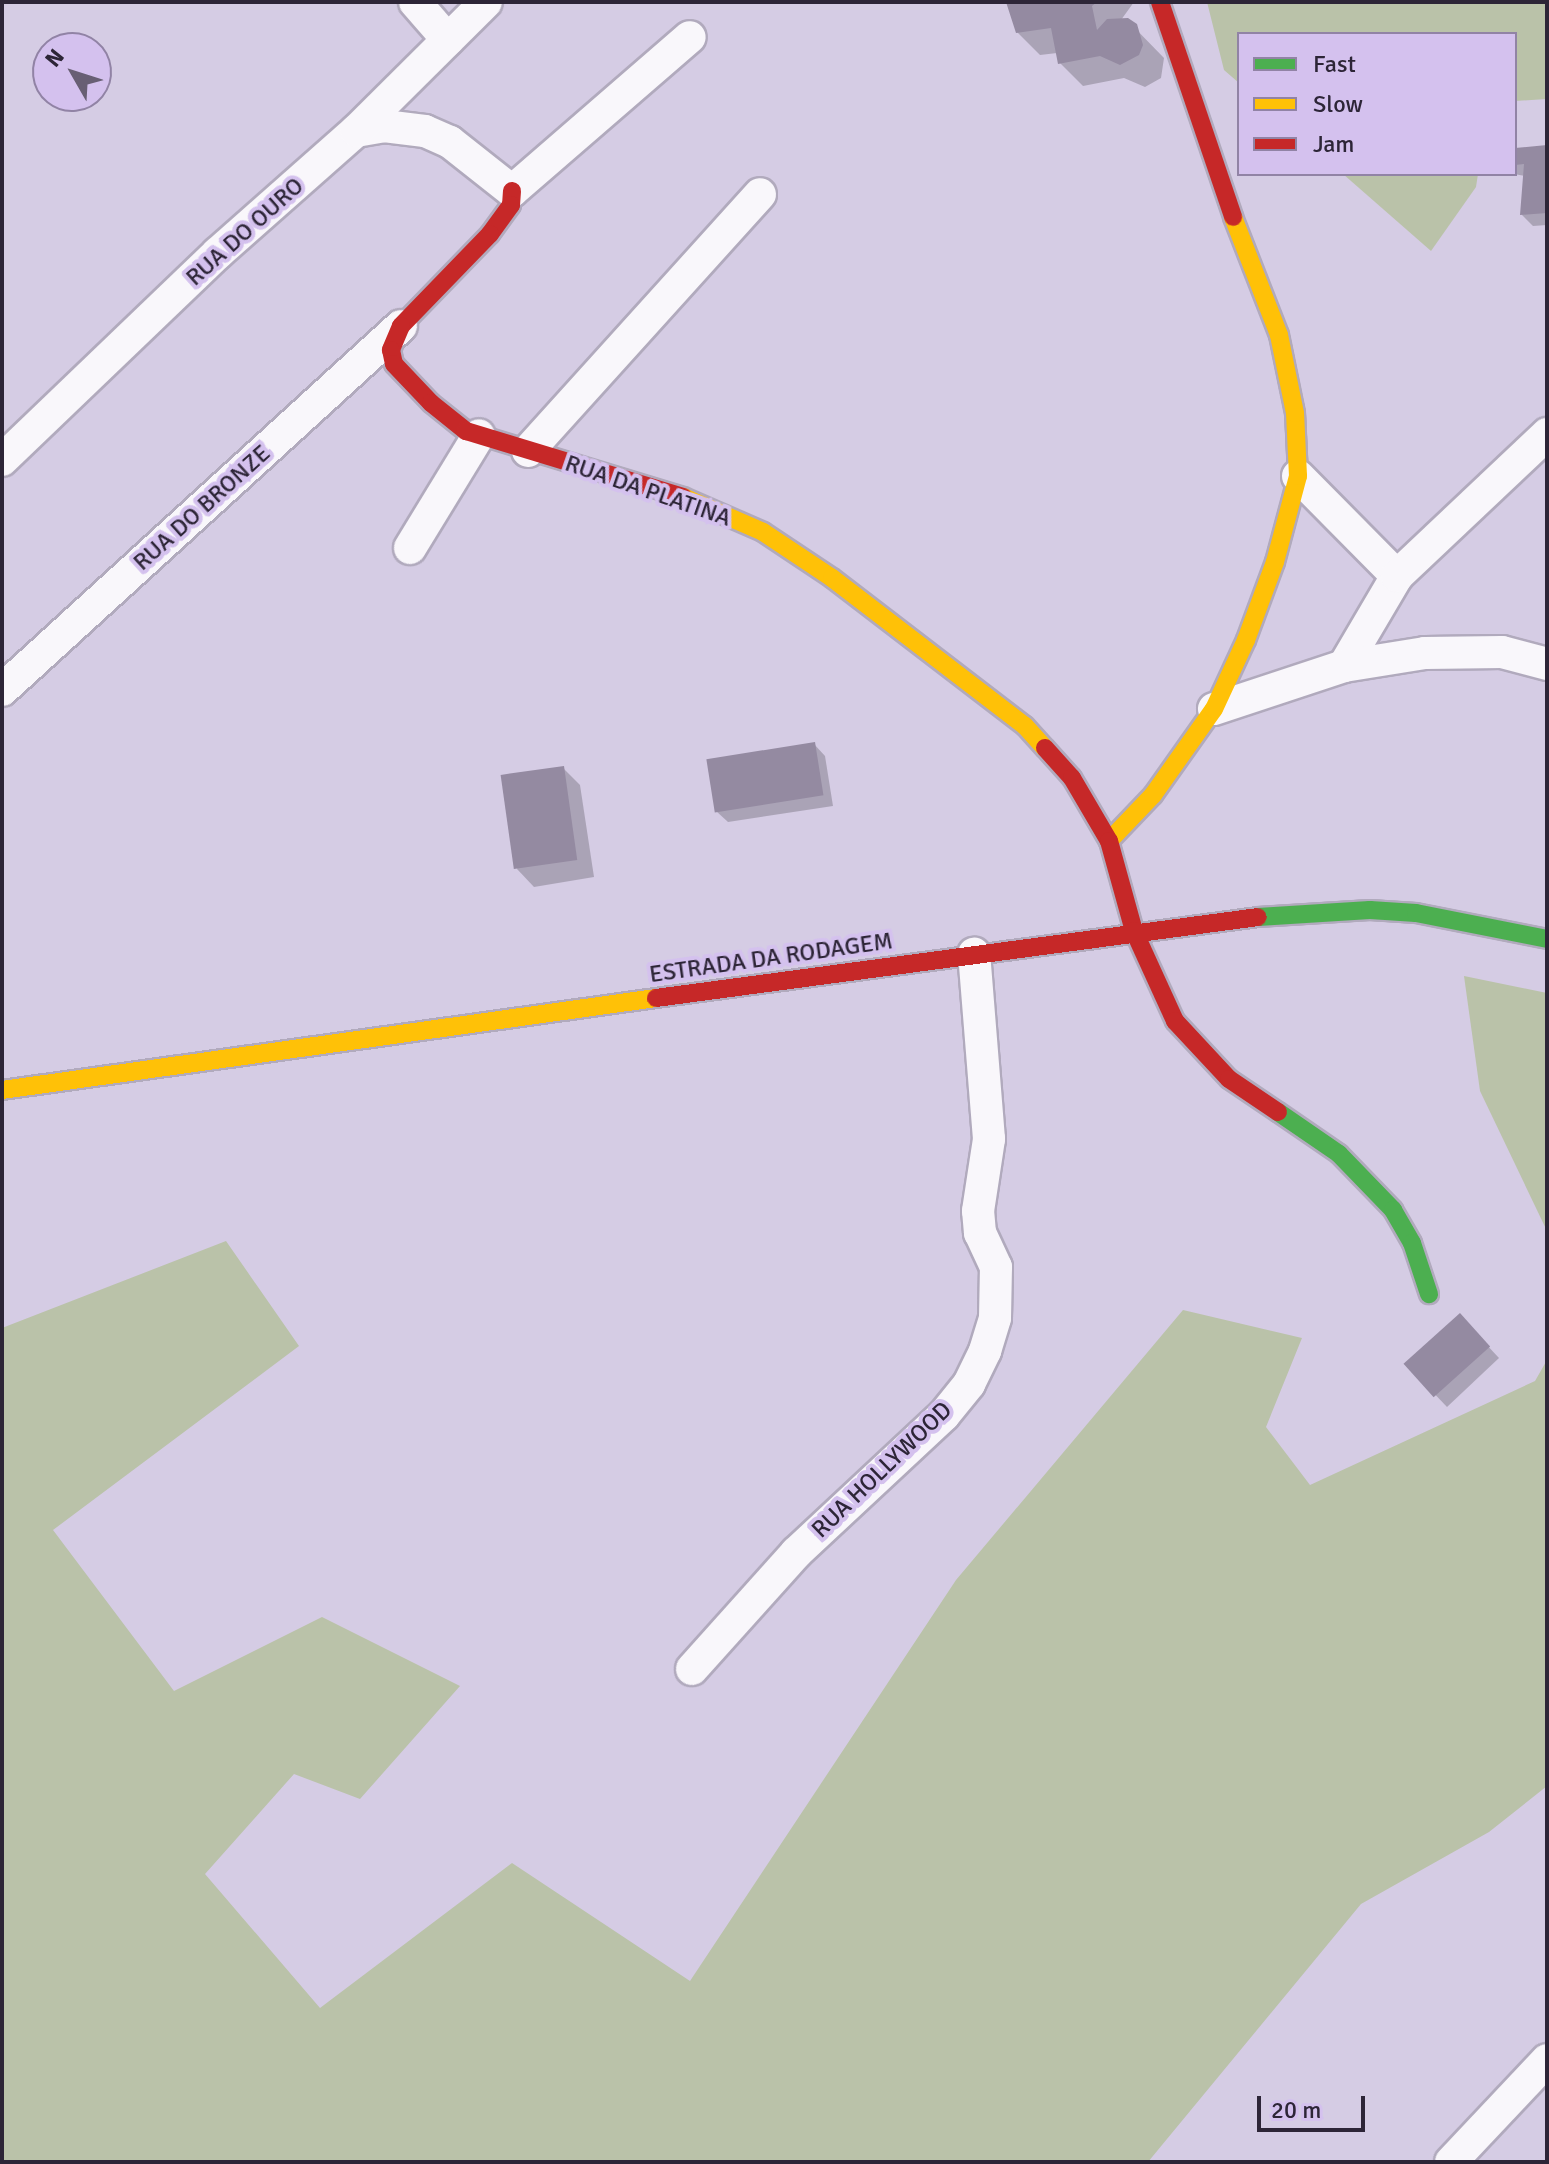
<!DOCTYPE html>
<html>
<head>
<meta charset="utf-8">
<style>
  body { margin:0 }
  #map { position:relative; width:1549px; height:2164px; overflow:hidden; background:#d5cce4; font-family:Signika,sans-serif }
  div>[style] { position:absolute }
  .green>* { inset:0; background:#bac2a9 }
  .shadow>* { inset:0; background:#0003 }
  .building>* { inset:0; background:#948aa1; transform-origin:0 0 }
  .roads { filter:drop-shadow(2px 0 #b1aabd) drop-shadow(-2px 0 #b1aabd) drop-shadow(0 2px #b1aabd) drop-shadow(0 -2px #b1aabd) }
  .street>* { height:32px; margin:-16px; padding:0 16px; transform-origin:16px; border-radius:16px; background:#f9f7fb }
  .fast>* { height:18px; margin:-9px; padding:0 9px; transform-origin:9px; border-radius:9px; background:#4caf50 }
  .slow>* { height:18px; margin:-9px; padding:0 9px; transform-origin:9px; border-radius:9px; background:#ffc107 }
  .jam>* { height:18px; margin:-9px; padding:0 9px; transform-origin:9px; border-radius:9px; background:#c62828 }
  span { translate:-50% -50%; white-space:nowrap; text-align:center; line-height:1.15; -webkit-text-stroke:8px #d4c1ee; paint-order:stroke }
  .street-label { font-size:24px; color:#2d2537 }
  .frame { position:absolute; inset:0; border:4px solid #2d2537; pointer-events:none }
  .legend { position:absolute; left:1237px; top:32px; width:280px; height:144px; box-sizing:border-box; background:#d4c1ee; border:2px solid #9183a5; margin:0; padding:10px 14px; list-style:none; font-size:24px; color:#2d2537 }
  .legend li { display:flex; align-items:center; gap:16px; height:40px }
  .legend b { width:40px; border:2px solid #9183a5 }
  .north { position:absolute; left:32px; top:32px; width:80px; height:80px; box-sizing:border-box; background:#d4c1ee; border:2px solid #9183a5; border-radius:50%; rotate:309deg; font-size:22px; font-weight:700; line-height:32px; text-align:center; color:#2d2537 }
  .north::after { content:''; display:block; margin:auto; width:28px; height:36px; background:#685f74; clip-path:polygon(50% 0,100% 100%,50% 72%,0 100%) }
  .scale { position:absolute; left:1257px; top:2096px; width:108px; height:36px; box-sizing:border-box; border:4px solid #2d2537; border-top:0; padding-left:10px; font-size:24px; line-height:28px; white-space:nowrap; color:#2d2537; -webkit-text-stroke:6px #d4c1ee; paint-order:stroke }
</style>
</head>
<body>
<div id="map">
  <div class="green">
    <div style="clip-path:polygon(1207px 2px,1547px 2px,1547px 99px,1515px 101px,1515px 34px,1239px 34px,1239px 83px,1224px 70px)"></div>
    <div style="clip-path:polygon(1343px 174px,1478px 174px,1476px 187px,1431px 251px)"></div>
    <div style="clip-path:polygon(1464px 976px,1547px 993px,1547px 1231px,1480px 1091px)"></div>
    <div style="clip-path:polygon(226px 1241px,299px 1346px,53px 1530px,174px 1691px,322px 1617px,460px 1686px,360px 1799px,294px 1774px,205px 1874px,320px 2008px,512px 1863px,690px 1981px,956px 1580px,1183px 1310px,1302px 1338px,1266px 1427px,1310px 1485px,1535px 1381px,1547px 1360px,1547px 1786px,1489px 1832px,1361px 1904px,1148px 2162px,2px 2162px,2px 1328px)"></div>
  </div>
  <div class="shadow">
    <div style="clip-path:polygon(1008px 2px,1134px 2px,1121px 20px,1127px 20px,1164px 58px,1161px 78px,1145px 87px,1124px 78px,1083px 86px,1060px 63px,1057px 53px,1040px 55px,1017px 32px)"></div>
    <div style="clip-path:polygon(1547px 147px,1547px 225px,1533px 226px,1522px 215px,1525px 176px,1514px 174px,1515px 150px)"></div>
    <div style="clip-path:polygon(814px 744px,825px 756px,833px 806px,728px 822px,716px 811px)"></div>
    <div style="clip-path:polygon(563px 768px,580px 785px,594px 877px,534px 887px,517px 869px)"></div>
    <div style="clip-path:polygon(1471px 1328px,1499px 1358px,1447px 1407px,1407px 1365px)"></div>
  </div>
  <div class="building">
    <div style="clip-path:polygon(1006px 2px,1097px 2px,1092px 6px,1097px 30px,1107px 19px,1128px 18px,1137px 24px,1143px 45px,1139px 55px,1120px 65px,1100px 56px,1058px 64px,1051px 28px,1016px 33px)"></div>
    <div style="clip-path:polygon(1547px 145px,1547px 213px,1520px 215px,1524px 164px,1515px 165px,1515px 148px)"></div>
    <div style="left:815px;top:742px;width:54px;height:110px;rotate:81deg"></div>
    <div style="left:564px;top:766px;width:95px;height:64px;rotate:82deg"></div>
    <div style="left:1460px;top:1313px;width:45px;height:76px;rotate:48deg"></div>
  </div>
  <div class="roads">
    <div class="street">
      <div style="left:415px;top:2px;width:50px;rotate:49deg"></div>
      <div style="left:356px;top:131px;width:28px;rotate:-10deg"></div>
      <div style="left:384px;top:126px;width:41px;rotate:7deg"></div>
      <div style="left:425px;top:131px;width:27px;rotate:24deg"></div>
      <div style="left:450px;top:142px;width:79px;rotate:38.3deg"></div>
      <div style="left:512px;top:191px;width:235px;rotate:-40.9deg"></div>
      <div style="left:528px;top:451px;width:346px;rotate:-47.9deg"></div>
      <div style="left:2px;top:460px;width:299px;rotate:-43.8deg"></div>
      <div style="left:218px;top:253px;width:184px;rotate:-41.5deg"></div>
      <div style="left:356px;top:131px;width:183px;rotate:-44.8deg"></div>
      <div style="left:1298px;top:476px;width:141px;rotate:45.3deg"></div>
      <div style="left:410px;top:548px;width:132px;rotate:-58.6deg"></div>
      <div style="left:1344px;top:666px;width:104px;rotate:-59.5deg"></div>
      <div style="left:1397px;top:576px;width:207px;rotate:-43.4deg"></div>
      <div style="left:2px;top:690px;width:540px;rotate:-42.37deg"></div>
      <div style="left:1214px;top:709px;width:137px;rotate:-18.3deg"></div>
      <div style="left:1344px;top:666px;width:82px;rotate:-9.1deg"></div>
      <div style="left:1425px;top:653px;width:77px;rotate:-0.7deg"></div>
      <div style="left:1502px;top:652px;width:47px;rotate:14.9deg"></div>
      <div style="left:692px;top:1669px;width:156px;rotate:-48.1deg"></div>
      <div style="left:796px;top:1553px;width:202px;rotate:-43deg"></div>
      <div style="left:944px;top:1415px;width:40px;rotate:-51deg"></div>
      <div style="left:969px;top:1384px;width:37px;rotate:-64deg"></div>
      <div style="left:985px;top:1351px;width:34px;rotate:-73deg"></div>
      <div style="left:995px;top:1318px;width:51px;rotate:-88.9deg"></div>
      <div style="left:996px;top:1267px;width:38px;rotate:-115deg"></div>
      <div style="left:980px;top:1233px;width:22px;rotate:-95deg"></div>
      <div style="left:978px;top:1211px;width:73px;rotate:-81.3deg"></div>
      <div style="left:989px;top:1139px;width:186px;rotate:-94.6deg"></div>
      <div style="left:1451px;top:2162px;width:140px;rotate:-46.7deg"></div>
    </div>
    <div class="fast">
      <div style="left:1258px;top:917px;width:112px;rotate:-3.6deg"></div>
      <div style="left:1370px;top:910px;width:46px;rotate:3.7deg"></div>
      <div style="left:1416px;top:913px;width:134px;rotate:11.2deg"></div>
      <div style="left:1278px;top:1112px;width:74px;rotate:34.5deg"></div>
      <div style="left:1339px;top:1154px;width:78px;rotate:46deg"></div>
      <div style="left:1393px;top:1210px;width:38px;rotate:60deg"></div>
      <div style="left:1412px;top:1243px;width:54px;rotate:71.6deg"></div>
    </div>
    <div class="slow">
      <div style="left:683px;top:497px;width:87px;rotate:23.6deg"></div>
      <div style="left:763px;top:532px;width:83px;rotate:33.7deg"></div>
      <div style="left:832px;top:578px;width:243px;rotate:37.5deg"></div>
      <div style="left:1025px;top:726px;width:30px;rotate:48deg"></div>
      <div style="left:1109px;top:841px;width:64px;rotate:-46.3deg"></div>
      <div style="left:1153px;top:795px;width:105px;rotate:-54.7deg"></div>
      <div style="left:1214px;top:709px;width:76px;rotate:-65.1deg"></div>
      <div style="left:1246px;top:640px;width:83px;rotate:-69.6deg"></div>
      <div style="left:1275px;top:562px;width:89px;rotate:-75deg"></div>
      <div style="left:1298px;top:476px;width:63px;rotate:-92.7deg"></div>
      <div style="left:1295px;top:413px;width:80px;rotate:-101.6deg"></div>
      <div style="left:1279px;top:335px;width:127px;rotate:-111.3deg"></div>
      <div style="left:2px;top:1090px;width:660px;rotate:-8.01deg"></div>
    </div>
    <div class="jam">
      <div style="left:1160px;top:2px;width:227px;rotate:71.2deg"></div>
      <div style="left:512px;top:191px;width:14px;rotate:94deg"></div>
      <div style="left:511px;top:205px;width:36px;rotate:126deg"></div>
      <div style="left:490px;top:234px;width:128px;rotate:134.1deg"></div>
      <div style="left:401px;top:326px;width:26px;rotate:113deg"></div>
      <div style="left:391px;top:350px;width:14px;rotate:78deg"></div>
      <div style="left:394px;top:364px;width:54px;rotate:46.5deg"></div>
      <div style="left:431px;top:403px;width:45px;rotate:38.7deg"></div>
      <div style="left:466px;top:431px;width:227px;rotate:16.9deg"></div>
      <div style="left:1045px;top:748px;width:40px;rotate:48deg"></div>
      <div style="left:1072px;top:778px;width:73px;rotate:59.6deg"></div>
      <div style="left:1109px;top:841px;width:93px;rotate:74.5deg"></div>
      <div style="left:1134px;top:931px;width:99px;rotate:65.5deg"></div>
      <div style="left:1175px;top:1021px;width:79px;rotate:47deg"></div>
      <div style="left:1229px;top:1079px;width:59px;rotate:34deg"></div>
      <div style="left:656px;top:998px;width:607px;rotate:-7.66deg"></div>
    </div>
  </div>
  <div class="street-label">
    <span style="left:245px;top:232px;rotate:-42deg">RUA DO OURO</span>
    <span style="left:648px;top:491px;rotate:19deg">RUA DA PLATINA</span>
    <span style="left:202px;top:508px;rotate:-42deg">RUA DO BRONZE</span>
    <span style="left:771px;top:958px;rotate:-8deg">ESTRADA DA RODAGEM</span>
    <span style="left:882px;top:1470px;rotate:-44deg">RUA HOLLYWOOD</span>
  </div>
  <div class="frame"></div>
  <ul class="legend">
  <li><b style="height:10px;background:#4caf50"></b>Fast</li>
  <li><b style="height:10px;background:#ffc107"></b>Slow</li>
  <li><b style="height:10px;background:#c62828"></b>Jam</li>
  </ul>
  <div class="north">N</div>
  <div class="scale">20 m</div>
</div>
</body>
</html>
